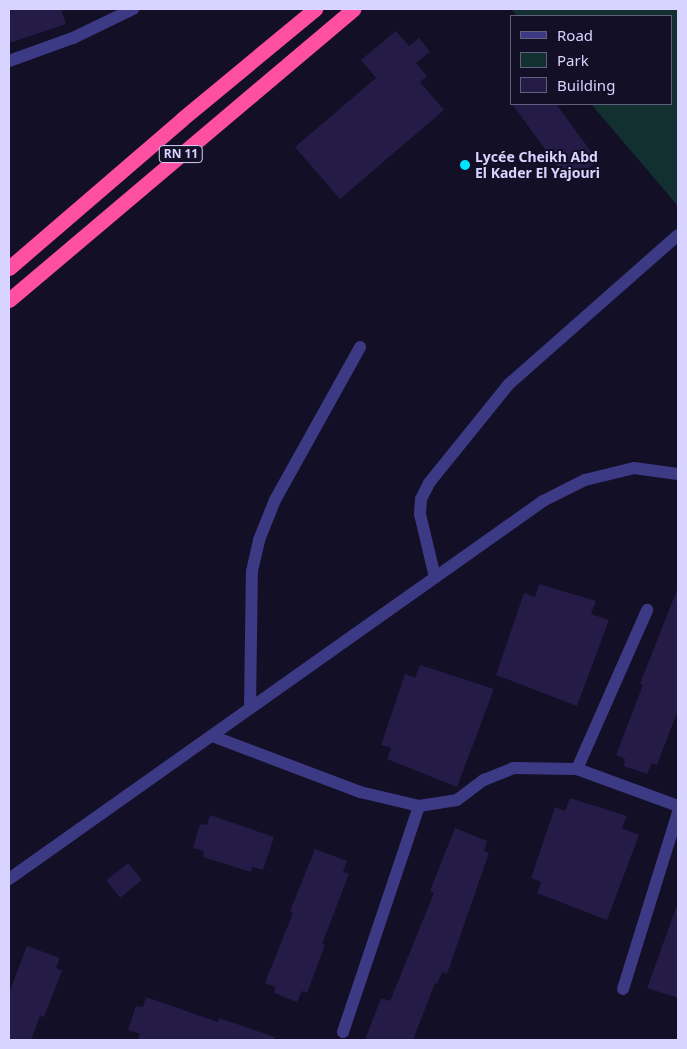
<!DOCTYPE html>
<html>
<head>
<meta charset="utf-8">
<style>
  body { margin:0 }
  #map { position:relative; width:687px; height:1049px; overflow:hidden; background:#130f26; font-family:"Noto Sans",sans-serif }
  div>[style] { position:absolute }
  .green>* { inset:0; background:#12302f }
  .building>* { inset:0; background:#241b47; transform-origin:0 0 }
  .minor>* { height:12px; margin:-6px; padding:0 6px; transform-origin:6px; border-radius:6px; background:#3d3a85 }
  .highway>* { height:15px; margin:-7.5px; padding:0 7.5px; transform-origin:7.5px; border-radius:7.5px; background:#ff4fa3 }
  .dots>* { width:14px; height:14px; translate:-50% -50%; box-sizing:border-box; border:2px solid #130f26; border-radius:50% }
  span { translate:-50% -50%; white-space:nowrap; text-align:center; line-height:1.15; -webkit-text-stroke:4px #130f26; paint-order:stroke }
  .shield-label span { padding:1px 4px; background:#130f26; border:1px solid; border-radius:4px; -webkit-text-stroke-width:0 }
  .shield-label { font-size:12px; color:#d9d4ff; font-weight:700 }
  .poi-label { font-size:14px; color:#d9d4ff; font-weight:700 }
  .left { translate:0 -50%; text-align:left }
  .frame { position:absolute; inset:0; border:10px solid #d9d4ff; pointer-events:none }
  .legend { position:absolute; left:510px; top:15px; width:162px; height:90px; box-sizing:border-box; background:#130f26; border:1px solid #625e7d; margin:0; padding:6px 9px; list-style:none; font-size:15px; color:#d9d4ff }
  .legend li { display:flex; align-items:center; gap:10px; height:25px }
  .legend b { width:25px; border:1px solid #625e7d }
</style>
</head>
<body>
<div id="map">
  <div class="green">
    <div style="clip-path:polygon(511px 9px,678px 9px,678px 206px,591px 104px,671px 104px,671px 16px,517px 16px)"></div>
  </div>
  <div class="building">
    <div style="clip-path:polygon(9px 9px,61px 9px,66px 24px,9px 43px)"></div>
    <div style="clip-path:polygon(396px 31px,409px 46px,419px 38px,430px 52px,416px 63px,427px 76px,420px 82px,444px 110px,340px 199px,295px 147px,376px 78px,361px 60px)"></div>
    <div style="clip-path:polygon(512px 104px,556px 104px,598px 161px,569px 182px)"></div>
    <div style="clip-path:polygon(539px 584px,596px 601px,591px 614px,609px 620px,577px 706px,496px 675px,524px 593px,535px 597px)"></div>
    <div style="clip-path:polygon(677px 590px,678px 710px,657px 765px,652px 763px,647px 774px,624px 766px,625px 759px,616px 755px,643px 685px,640px 684px)"></div>
    <div style="clip-path:polygon(420px 665px,494px 689px,457px 787px,387px 759px,391px 748px,381px 745px,405px 674px,415px 678px)"></div>
    <div style="clip-path:polygon(570px 798px,627px 816px,622px 828px,639px 835px,607px 920px,537px 893px,541px 882px,531px 878px,555px 807px,565px 811px)"></div>
    <div style="clip-path:polygon(210px 815px,274px 837px,263px 870px,252px 867px,251px 872px,203px 857px,204px 851px,193px 848px,200px 824px,207px 825px)"></div>
    <div style="clip-path:polygon(455px 828px,487px 841px,484px 851px,489px 853px,447px 974px,442px 972px,437px 984px,435px 983px,413px 1040px,365px 1040px,381px 998px,390px 1001px,434px 893px,430px 891px)"></div>
    <div style="clip-path:polygon(315px 849px,347px 861px,343px 872px,349px 874px,322px 944px,325px 945px,307px 993px,302px 991px,297px 1002px,274px 993px,275px 987px,265px 983px,293px 913px,290px 911px)"></div>
    <div style="left:128px;top:863px;width:22px;height:28px;rotate:51deg"></div>
    <div style="clip-path:polygon(676px 908px,678px 909px,678px 998px,647px 988px)"></div>
    <div style="clip-path:polygon(27px 946px,60px 958px,56px 968px,62px 971px,44px 1017px,40px 1016px,31px 1040px,9px 1040px,9px 993px)"></div>
    <div style="clip-path:polygon(146px 997px,218px 1022px,219px 1018px,275px 1037px,274px 1040px,138px 1040px,140px 1034px,128px 1030px,136px 1006px,143px 1007px)"></div>
  </div>
  <div class="minor">
    <div style="left:9px;top:61px;width:68px;rotate:-19.8deg"></div>
    <div style="left:73px;top:38px;width:67px;rotate:-25.8deg"></div>
    <div style="left:435px;top:577px;width:65px;rotate:-103.4deg"></div>
    <div style="left:420px;top:514px;width:15px;rotate:-86deg"></div>
    <div style="left:421px;top:499px;width:18px;rotate:-63deg"></div>
    <div style="left:429px;top:483px;width:127px;rotate:-51.1deg"></div>
    <div style="left:509px;top:384px;width:225px;rotate:-41.4deg"></div>
    <div style="left:250px;top:708px;width:137px;rotate:-89.2deg"></div>
    <div style="left:252px;top:571px;width:32px;rotate:-77deg"></div>
    <div style="left:259px;top:540px;width:43px;rotate:-68.2deg"></div>
    <div style="left:275px;top:500px;width:175px;rotate:-60.9deg"></div>
    <div style="left:212px;top:736px;width:158px;rotate:20.7deg"></div>
    <div style="left:360px;top:792px;width:61px;rotate:13.3deg"></div>
    <div style="left:419px;top:806px;width:38px;rotate:-9deg"></div>
    <div style="left:457px;top:800px;width:34px;rotate:-37deg"></div>
    <div style="left:484px;top:780px;width:31px;rotate:-22deg"></div>
    <div style="left:513px;top:768px;width:64px;rotate:0.9deg"></div>
    <div style="left:577px;top:769px;width:108px;rotate:20.1deg"></div>
    <div style="left:577px;top:769px;width:174px;rotate:-66.2deg"></div>
    <div style="left:9px;top:879px;width:654px;rotate:-35.29deg"></div>
    <div style="left:543px;top:501px;width:47px;rotate:-26.6deg"></div>
    <div style="left:585px;top:480px;width:50px;rotate:-13.8deg"></div>
    <div style="left:634px;top:468px;width:44px;rotate:7.8deg"></div>
    <div style="left:623px;top:989px;width:185px;rotate:-72.7deg"></div>
    <div style="left:343px;top:1032px;width:238px;rotate:-71.4deg"></div>
  </div>
  <div class="highway">
    <div style="left:9px;top:268px;width:228px;rotate:-40.7deg"></div>
    <div style="left:182px;top:119px;width:173px;rotate:-39.6deg"></div>
    <div style="left:9px;top:300px;width:451px;rotate:-40.2deg"></div>
  </div>
  <div class="dots">
    <div style="left:465px;top:165px;background:#00e5ff"></div>
  </div>
  <div class="shield-label">
    <span style="left:181px;top:154px">RN 11</span>
  </div>
  <div class="poi-label">
    <span class="left" style="left:475px;top:165px">Lycée Cheikh Abd<br>El Kader El Yajouri</span>
  </div>
  <div class="frame"></div>
  <ul class="legend">
  <li><b style="height:6px;background:#3d3a85"></b>Road</li>
  <li><b style="height:14px;background:#12302f"></b>Park</li>
  <li><b style="height:14px;background:#241b47"></b>Building</li>
  </ul>
</div>
</body>
</html>
